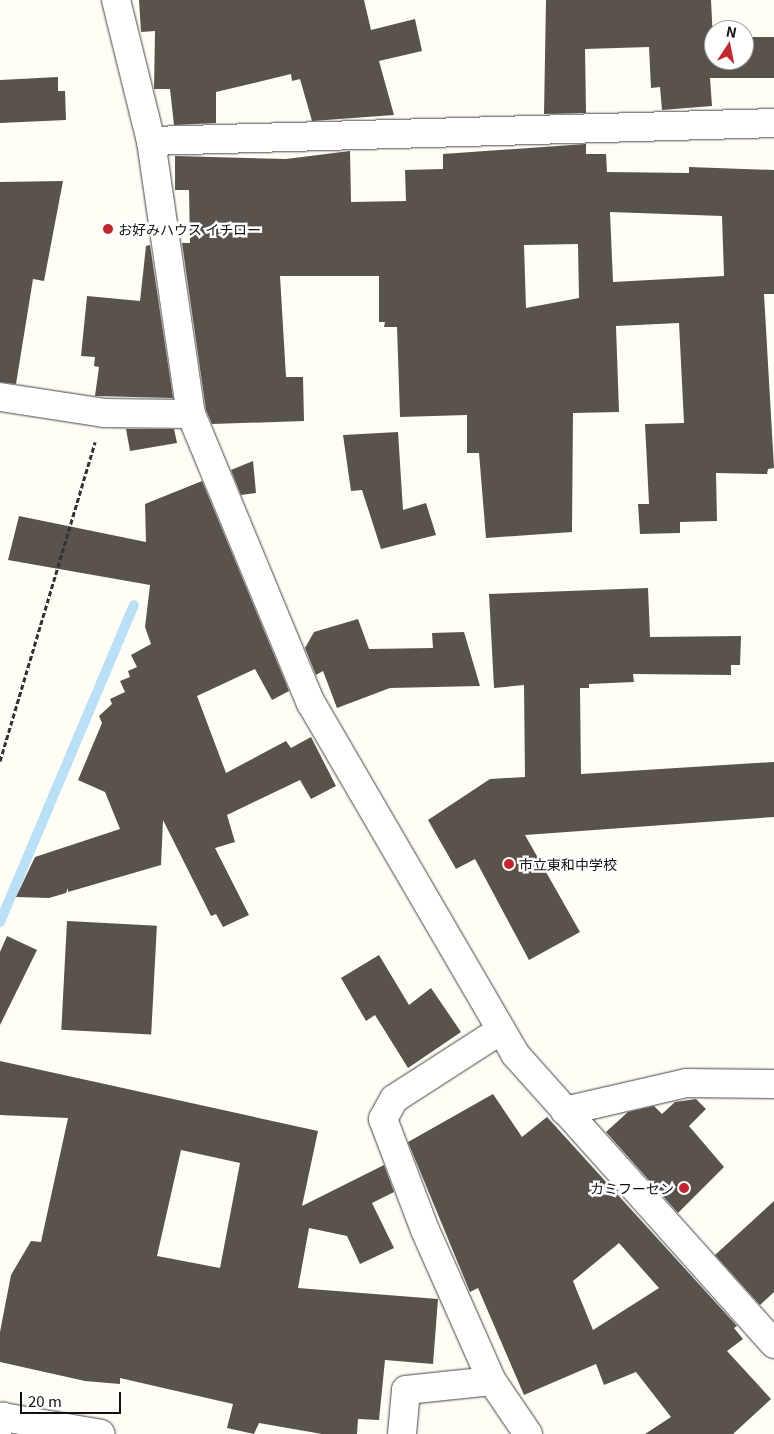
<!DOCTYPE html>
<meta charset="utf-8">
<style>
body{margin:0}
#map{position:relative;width:774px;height:1434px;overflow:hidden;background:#fffdf5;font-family:Georgia,"Noto Sans JP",serif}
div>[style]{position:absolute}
.stream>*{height:10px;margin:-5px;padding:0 5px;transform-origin:5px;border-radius:5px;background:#b9e0f7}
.building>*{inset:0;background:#5a524d;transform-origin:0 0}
.path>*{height:3px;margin-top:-1.5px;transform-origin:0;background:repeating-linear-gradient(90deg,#333 0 5px,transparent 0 7.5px)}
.roads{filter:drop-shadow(0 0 1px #444) drop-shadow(0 0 1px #444)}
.minor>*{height:28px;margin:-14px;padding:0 14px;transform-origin:14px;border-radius:14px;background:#fff}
.dots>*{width:14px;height:14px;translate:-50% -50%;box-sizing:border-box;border:2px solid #fff;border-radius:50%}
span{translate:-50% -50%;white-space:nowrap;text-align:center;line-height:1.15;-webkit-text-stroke:5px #fff;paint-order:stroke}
.poi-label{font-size:14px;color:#111}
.left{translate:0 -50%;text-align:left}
.right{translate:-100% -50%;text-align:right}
.north{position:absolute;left:704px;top:20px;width:50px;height:50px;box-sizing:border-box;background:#fff;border:1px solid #a0a0a0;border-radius:50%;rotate:11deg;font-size:14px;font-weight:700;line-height:20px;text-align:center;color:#111}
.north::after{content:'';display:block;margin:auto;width:18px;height:22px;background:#c4262e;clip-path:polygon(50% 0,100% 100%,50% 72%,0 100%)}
.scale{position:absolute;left:20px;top:1392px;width:101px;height:22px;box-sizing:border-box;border:2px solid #111;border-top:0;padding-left:6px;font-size:15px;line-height:18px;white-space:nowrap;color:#111;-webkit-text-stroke:4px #fff;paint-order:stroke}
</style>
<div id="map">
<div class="stream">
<div style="left:0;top:922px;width:344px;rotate:-67.1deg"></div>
</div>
<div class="building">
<div style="clip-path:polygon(139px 0,364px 0,371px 30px,415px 19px,422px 51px,379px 61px,394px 115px,312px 121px,300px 79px,292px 81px,291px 74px,216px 92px,216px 123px,174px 125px,170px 89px,154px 89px,155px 31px,141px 32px)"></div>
<div style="clip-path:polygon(546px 0,711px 0,714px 60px,744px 60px,744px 37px,774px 37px,774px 78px,710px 78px,712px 106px,662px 110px,660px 87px,651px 88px,649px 47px,585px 49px,586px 113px,544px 114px)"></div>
<div style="clip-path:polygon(58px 77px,58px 91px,65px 91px,66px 120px,0 123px,0 80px)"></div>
<div style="clip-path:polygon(evenodd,586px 144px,586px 154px,606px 154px,607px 172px,689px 173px,689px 167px,774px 170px,774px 294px,764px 294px,774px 468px,768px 469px,767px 474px,716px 473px,717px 521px,680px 522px,680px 533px,640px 534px,638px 504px,649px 504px,645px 424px,684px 423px,679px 323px,616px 326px,619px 412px,573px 413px,572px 532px,486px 538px,479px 453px,467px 453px,467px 415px,400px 417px,397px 327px,384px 327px,385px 322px,379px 322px,379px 276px,280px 276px,286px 377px,303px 377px,304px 421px,212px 424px,206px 410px,182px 243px,190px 243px,189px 190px,175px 190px,175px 156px,286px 159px,350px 151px,351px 202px,406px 201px,405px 170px,443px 169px,443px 154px,586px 144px,610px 212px,722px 216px,724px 276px,613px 282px,610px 212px,586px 144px,578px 244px,579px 298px,526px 308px,524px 245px,578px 244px)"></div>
<div style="clip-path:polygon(63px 181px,44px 281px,33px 279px,16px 384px,0 382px,0 182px)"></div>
<div style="clip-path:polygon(150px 245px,173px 398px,95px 396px,99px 367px,94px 366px,95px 357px,81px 356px,87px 296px,140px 301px,146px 246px)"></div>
<div style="clip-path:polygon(126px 429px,174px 429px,177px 443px,130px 451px)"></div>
<div style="clip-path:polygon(398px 432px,403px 510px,426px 503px,436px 535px,381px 549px,362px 490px,351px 491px,343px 435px)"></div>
<div style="clip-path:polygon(253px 461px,256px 493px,241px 495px,231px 470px)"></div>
<div style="clip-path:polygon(202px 481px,289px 691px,272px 700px,255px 669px,197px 696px,226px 773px,286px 741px,291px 748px,311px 737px,336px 786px,311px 799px,300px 780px,227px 815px,235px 842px,215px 848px,249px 915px,223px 927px,216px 914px,211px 916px,163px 820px,161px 865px,68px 892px,68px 888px,66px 893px,49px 898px,16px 897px,35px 857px,120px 829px,105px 792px,78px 780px,102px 723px,99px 716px,112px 704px,110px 699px,125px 692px,120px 681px,130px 677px,128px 671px,137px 667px,131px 655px,151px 644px,145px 627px,150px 585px,8px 560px,19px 516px,146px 542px,145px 504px)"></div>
<div style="clip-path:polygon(648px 588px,650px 637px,741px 636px,740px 665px,731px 665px,731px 675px,633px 674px,634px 682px,589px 684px,589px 688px,580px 688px,581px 774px,774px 762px,774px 817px,525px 835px,580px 932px,529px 960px,475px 859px,456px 869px,428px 820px,490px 779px,525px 777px,524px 685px,494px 688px,489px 594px)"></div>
<div style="clip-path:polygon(358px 619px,369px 649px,433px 648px,432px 633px,464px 632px,480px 686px,390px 688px,337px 708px,323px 671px,316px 675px,305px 648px,314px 632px)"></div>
<div style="left:67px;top:921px;width:90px;height:109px;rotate:3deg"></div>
<div style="clip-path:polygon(7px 936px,37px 950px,0 1025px,0 952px)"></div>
<div style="clip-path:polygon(379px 955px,409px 1005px,431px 988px,461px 1032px,408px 1068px,375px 1015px,366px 1021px,341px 978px)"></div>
<div style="clip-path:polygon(evenodd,0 1061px,318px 1131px,302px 1206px,384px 1165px,394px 1192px,372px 1203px,394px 1248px,360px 1264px,347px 1236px,309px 1228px,298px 1288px,438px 1299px,433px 1364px,385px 1360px,379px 1420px,358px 1419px,357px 1434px,322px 1434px,259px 1423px,254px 1434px,227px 1428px,233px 1404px,120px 1378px,120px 1384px,85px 1381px,0 1362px,0 1332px,11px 1275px,31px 1241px,41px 1242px,68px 1118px,0 1115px,0 1061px,181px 1150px,240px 1163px,220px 1268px,157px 1256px,181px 1150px)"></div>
<div style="clip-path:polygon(evenodd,493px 1094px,522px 1137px,547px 1117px,737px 1326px,734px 1328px,743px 1339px,727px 1351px,771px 1399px,733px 1434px,645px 1434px,671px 1417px,636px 1372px,604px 1385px,596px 1364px,524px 1395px,478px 1288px,470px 1292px,408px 1142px,493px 1094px,619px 1243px,659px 1288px,593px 1330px,573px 1281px,619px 1243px)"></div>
<div style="clip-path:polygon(696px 1099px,706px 1109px,689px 1126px,724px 1167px,678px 1213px,606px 1132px,628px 1112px,654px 1106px,662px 1114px,675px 1102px)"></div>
<div style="clip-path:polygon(774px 1201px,774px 1292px,760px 1305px,715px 1255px)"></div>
</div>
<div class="path">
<div style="left:0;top:761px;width:333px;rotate:-73.4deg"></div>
</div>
<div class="roads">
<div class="minor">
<div style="left:116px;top:0;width:145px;rotate:76.1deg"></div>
<div style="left:151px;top:141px;width:276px;rotate:81.7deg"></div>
<div style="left:191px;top:414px;width:313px;rotate:67.5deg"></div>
<div style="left:311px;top:703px;width:406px;rotate:59.8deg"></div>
<div style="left:515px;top:1054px;width:389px;rotate:48.2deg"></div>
<div style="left:151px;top:141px;width:623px;rotate:-1.65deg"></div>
<div style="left:0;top:397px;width:105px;rotate:8.7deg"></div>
<div style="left:104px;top:413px;width:87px;rotate:0.7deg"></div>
<div style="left:501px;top:1030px;width:127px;rotate:147.2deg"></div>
<div style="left:394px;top:1099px;width:23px;rotate:119deg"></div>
<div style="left:383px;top:1119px;width:119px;rotate:69.3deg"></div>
<div style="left:425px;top:1230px;width:165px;rotate:66.1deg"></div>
<div style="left:492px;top:1381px;width:64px;rotate:55.8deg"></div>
<div style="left:565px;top:1111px;width:124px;rotate:-13deg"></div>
<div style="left:686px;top:1083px;width:88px;rotate:0.7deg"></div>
<div style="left:0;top:1425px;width:9px;rotate:-69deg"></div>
<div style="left:3px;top:1417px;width:99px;rotate:9.8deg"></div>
<div style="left:402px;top:1434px;width:44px;rotate:-84.8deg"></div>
<div style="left:406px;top:1390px;width:86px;rotate:-6deg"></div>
</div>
</div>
<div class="dots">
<div style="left:108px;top:229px;background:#c4262e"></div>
<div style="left:509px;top:864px;background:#c4262e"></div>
<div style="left:684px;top:1188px;background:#c4262e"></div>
</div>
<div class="poi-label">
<span class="left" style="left:118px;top:229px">お好みハウス イチロー</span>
<span class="left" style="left:519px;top:864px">市立東和中学校</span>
<span class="right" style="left:674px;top:1188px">カミフーセン</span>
</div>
<div class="north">N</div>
<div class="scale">20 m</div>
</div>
